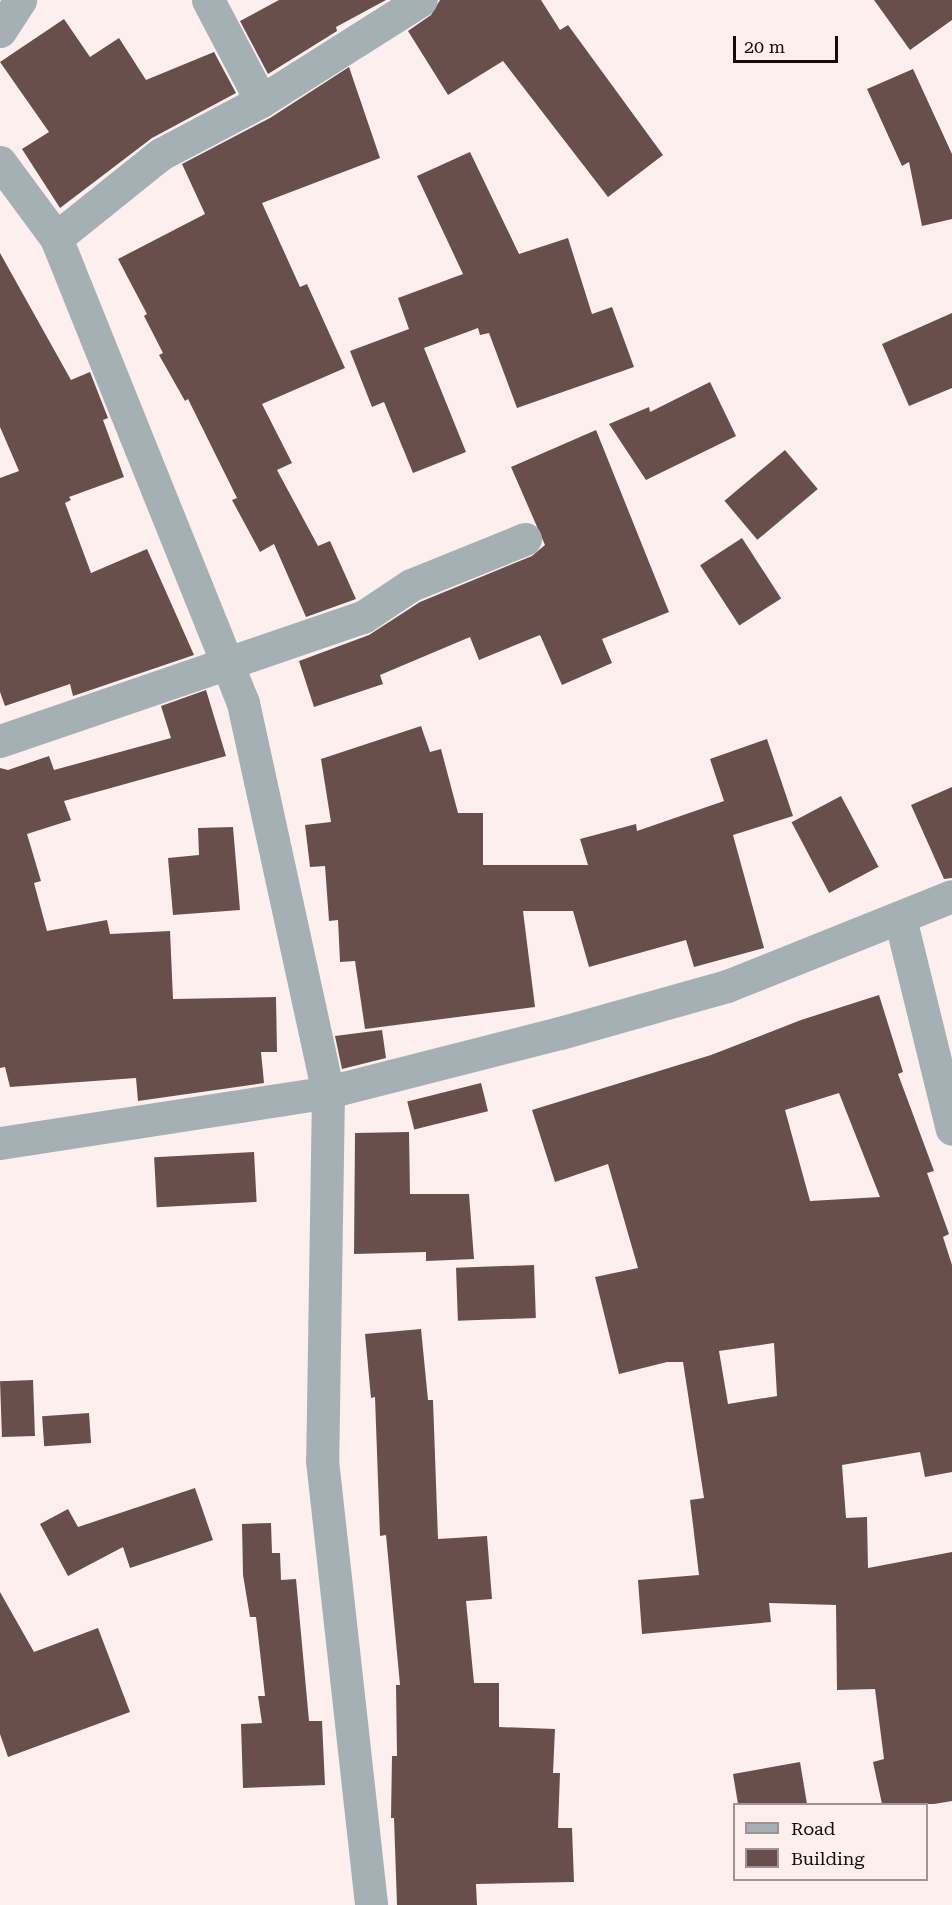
<!DOCTYPE html>
<style>
body{margin:0}
#map{position:relative;width:952px;height:1905px;overflow:hidden;background:#fcefee;font-family:"Roboto Serif",serif}
div>[style]{position:absolute}
.building>*{inset:0;background:#684f4c;transform-origin:0 0}
.street>*{height:33px;margin:-16.5px;padding:0 16.5px;transform-origin:16.5px;border-radius:16.5px;background:#a4b0b4}
span{translate:-50% -50%;white-space:nowrap;text-align:center;line-height:1.15;-webkit-text-stroke:6px #fcefee;paint-order:stroke}
.legend{position:absolute;left:733px;top:1803px;width:195px;height:78px;box-sizing:border-box;background:#fcefee;border:2px solid #9f9493;margin:0;padding:8px 10px;list-style:none;font-size:18px;color:#140b0a}
.legend li{display:flex;align-items:center;gap:12px;height:30px}
.legend b{width:30px;border:2px solid #9f9493}
.scale{position:absolute;left:733px;top:36px;width:105px;height:27px;box-sizing:border-box;border:3px solid #140b0a;border-top:0;padding-left:8px;font-size:18px;line-height:21px;white-space:nowrap;color:#140b0a;-webkit-text-stroke:4px #fcefee;paint-order:stroke}
</style>
<div id="map">
<div class="building">
<div style="clip-path:polygon(279px 0,386px 0,336px 27px,337px 31px,268px 74px,240px 21px)"></div>
<div style="clip-path:polygon(440px 0,541px 0,560px 30px,568px 25px,663px 155px,608px 197px,503px 61px,448px 95px,408px 31px,431px 15px)"></div>
<div style="clip-path:polygon(874px 0,952px 0,952px 20px,910px 50px)"></div>
<div style="clip-path:polygon(64px 19px,90px 57px,119px 38px,146px 80px,214px 52px,236px 93px,152px 138px,60px 208px,22px 149px,49px 132px,0 62px)"></div>
<div style="clip-path:polygon(349px 67px,380px 158px,262px 203px,300px 287px,307px 284px,345px 368px,262px 404px,292px 463px,277px 470px,318px 546px,330px 541px,356px 599px,306px 617px,274px 544px,260px 552px,232px 500px,237px 498px,188px 399px,185px 401px,159px 355px,163px 353px,144px 316px,147px 314px,118px 259px,205px 214px,182px 164px,270px 118px)"></div>
<div style="clip-path:polygon(913px 69px,952px 154px,952px 219px,922px 226px,909px 162px,902px 166px,867px 89px)"></div>
<div style="clip-path:polygon(470px 152px,519px 254px,568px 238px,592px 314px,612px 307px,634px 367px,517px 408px,489px 333px,480px 335px,478px 328px,424px 348px,466px 452px,413px 473px,384px 402px,372px 407px,350px 351px,409px 329px,398px 298px,463px 274px,417px 176px)"></div>
<div style="clip-path:polygon(0 253px,71px 380px,90px 372px,108px 418px,103px 420px,124px 477px,69px 497px,71px 500px,65px 503px,91px 573px,147px 549px,194px 655px,73px 696px,70px 684px,5px 706px,0 692px,0 478px,19px 471px,0 427px)"></div>
<div style="clip-path:polygon(952px 313px,952px 388px,909px 406px,882px 344px)"></div>
<div style="clip-path:polygon(710px 382px,736px 436px,646px 480px,609px 424px,649px 407px,650px 412px)"></div>
<div style="clip-path:polygon(596px 430px,669px 612px,602px 639px,612px 663px,562px 685px,540px 635px,479px 660px,470px 637px,380px 675px,383px 684px,314px 707px,299px 661px,369px 635px,420px 602px,532px 556px,545px 545px,511px 467px)"></div>
<div style="left:785px;top:450px;width:51px;height:79px;rotate:50deg"></div>
<div style="left:742px;top:538px;width:72px;height:50px;rotate:57deg"></div>
<div style="clip-path:polygon(206px 690px,226px 756px,64px 801px,71px 820px,27px 834px,41px 881px,34px 883px,47px 931px,107px 920px,110px 934px,170px 931px,173px 999px,276px 997px,277px 1052px,261px 1052px,264px 1083px,138px 1101px,136px 1078px,10px 1087px,5px 1067px,0 1068px,0 768px,8px 770px,49px 756px,54px 770px,171px 738px,161px 706px)"></div>
<div style="clip-path:polygon(421px 726px,430px 752px,441px 749px,458px 813px,483px 813px,483px 865px,588px 865px,580px 839px,636px 824px,637px 831px,724px 801px,710px 759px,767px 739px,793px 816px,733px 835px,764px 948px,694px 967px,686px 940px,589px 967px,573px 911px,523px 911px,535px 1007px,365px 1029px,355px 961px,340px 962px,338px 920px,329px 921px,325px 866px,310px 867px,305px 825px,331px 822px,321px 759px)"></div>
<div style="clip-path:polygon(952px 787px,952px 878px,944px 879px,911px 805px)"></div>
<div style="left:841px;top:796px;width:80px;height:56px;rotate:62deg"></div>
<div style="clip-path:polygon(233px 827px,240px 910px,173px 915px,168px 858px,199px 855px,198px 828px)"></div>
<div style="clip-path:polygon(evenodd,879px 995px,903px 1072px,898px 1074px,934px 1171px,927px 1173px,949px 1234px,943px 1237px,952px 1265px,952px 1472px,925px 1477px,920px 1452px,842px 1465px,846px 1518px,867px 1517px,868px 1568px,952px 1552px,952px 1801px,934px 1804px,882px 1804px,873px 1762px,884px 1759px,875px 1689px,837px 1690px,836px 1605px,769px 1603px,771px 1622px,642px 1634px,638px 1580px,699px 1575px,690px 1500px,704px 1498px,683px 1362px,667px 1362px,619px 1374px,595px 1277px,638px 1268px,608px 1164px,555px 1182px,532px 1110px,711px 1055px,801px 1020px,879px 995px,839px 1093px,880px 1197px,810px 1201px,785px 1110px,839px 1093px,879px 995px,774px 1343px,777px 1396px,728px 1404px,719px 1351px,774px 1343px)"></div>
<div style="clip-path:polygon(382px 1030px,386px 1058px,342px 1069px,335px 1036px)"></div>
<div style="left:481px;top:1083px;width:29px;height:76px;rotate:76deg"></div>
<div style="clip-path:polygon(409px 1132px,410px 1194px,469px 1194px,474px 1259px,426px 1261px,426px 1252px,354px 1254px,355px 1133px)"></div>
<div style="left:254px;top:1152px;width:50px;height:100px;rotate:87deg"></div>
<div style="left:534px;top:1265px;width:53px;height:78px;rotate:88deg"></div>
<div style="clip-path:polygon(421px 1329px,428px 1400px,433px 1400px,438px 1539px,487px 1536px,492px 1599px,466px 1601px,474px 1683px,499px 1683px,499px 1727px,555px 1729px,553px 1773px,560px 1773px,558px 1828px,572px 1828px,574px 1882px,476px 1884px,477px 1905px,397px 1905px,394px 1818px,391px 1818px,392px 1756px,397px 1756px,396px 1685px,400px 1685px,386px 1535px,380px 1536px,375px 1397px,371px 1398px,365px 1334px)"></div>
<div style="left:33px;top:1380px;width:56px;height:33px;rotate:88deg"></div>
<div style="left:89px;top:1413px;width:30px;height:47px;rotate:86deg"></div>
<div style="clip-path:polygon(195px 1488px,213px 1540px,130px 1568px,123px 1547px,68px 1576px,40px 1524px,68px 1509px,78px 1527px)"></div>
<div style="clip-path:polygon(271px 1523px,272px 1553px,280px 1553px,281px 1580px,296px 1579px,309px 1721px,322px 1721px,325px 1785px,243px 1788px,241px 1724px,262px 1723px,258px 1696px,265px 1696px,256px 1617px,250px 1617px,243px 1575px,242px 1524px)"></div>
<div style="clip-path:polygon(0 1592px,34px 1652px,98px 1628px,130px 1712px,8px 1757px,0 1734px)"></div>
<div style="clip-path:polygon(800px 1762px,807px 1804px,738px 1804px,733px 1774px)"></div>
</div>
<div class="street">
<div style="left:208px;top:0;width:114px;rotate:62.3deg"></div>
<div style="left:0;top:31px;width:37px;rotate:-57deg"></div>
<div style="left:0;top:162px;width:94px;rotate:53.6deg"></div>
<div style="left:56px;top:238px;width:501px;rotate:68.09deg"></div>
<div style="left:243px;top:703px;width:398px;rotate:77.7deg"></div>
<div style="left:328px;top:1092px;width:368px;rotate:90.9deg"></div>
<div style="left:322px;top:1460px;width:448px;rotate:83.7deg"></div>
<div style="left:56px;top:238px;width:134px;rotate:-38.7deg"></div>
<div style="left:161px;top:154px;width:113px;rotate:-27.9deg"></div>
<div style="left:261px;top:101px;width:189px;rotate:-32.3deg"></div>
<div style="left:0;top:741px;width:384px;rotate:-18.9deg"></div>
<div style="left:363px;top:617px;width:58px;rotate:-33.7deg"></div>
<div style="left:411px;top:585px;width:123px;rotate:-22deg"></div>
<div style="left:900px;top:918px;width:217px;rotate:76.2deg"></div>
<div style="left:0;top:1143px;width:332px;rotate:-8.8deg"></div>
<div style="left:328px;top:1092px;width:239px;rotate:-14.3deg"></div>
<div style="left:560px;top:1033px;width:173px;rotate:-15.7deg"></div>
<div style="left:727px;top:986px;width:242px;rotate:-21.8deg"></div>
</div>
<ul class="legend">
<li><b style="height:8px;background:#a4b0b4"></b>Road</li>
<li><b style="height:16px;background:#684f4c"></b>Building</li>
</ul>
<div class="scale">20 m</div>
</div>
